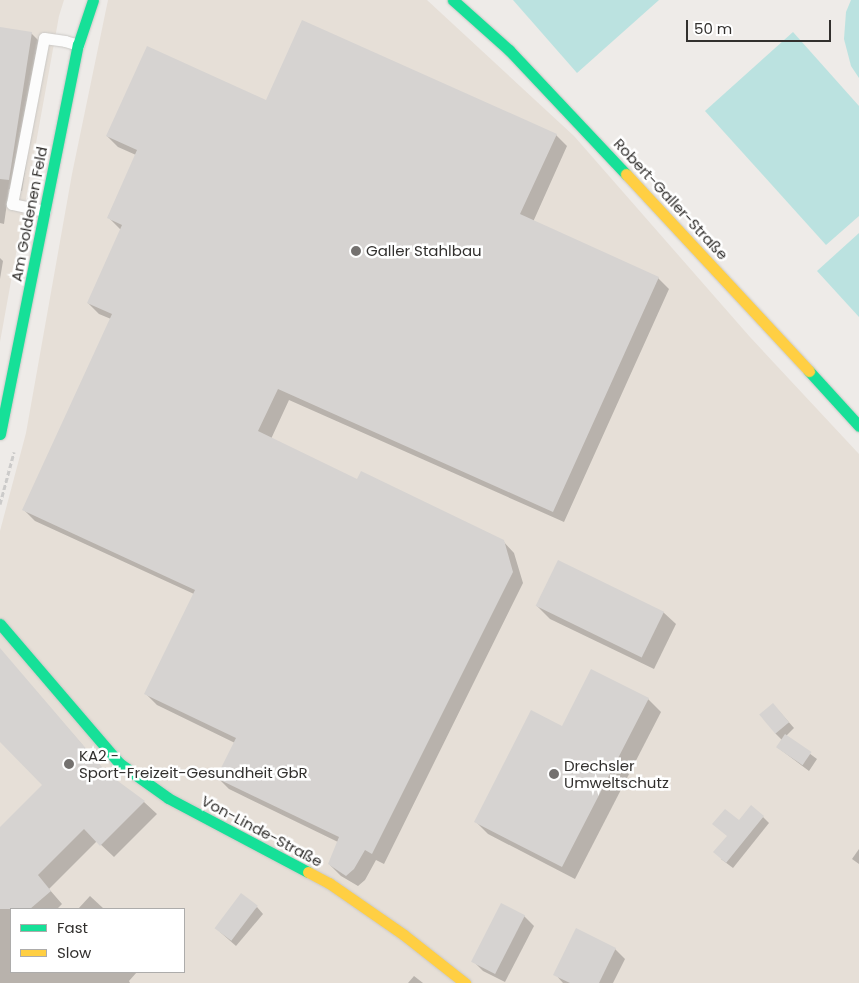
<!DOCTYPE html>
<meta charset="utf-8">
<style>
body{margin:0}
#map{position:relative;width:859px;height:983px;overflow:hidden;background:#eeebe8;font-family:Poppins,sans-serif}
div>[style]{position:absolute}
.built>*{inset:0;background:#e6dfd7}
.water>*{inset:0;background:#bbe2e0}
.shadow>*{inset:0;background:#0003}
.building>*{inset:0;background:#d6d3d1;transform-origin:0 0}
.path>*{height:3px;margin-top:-1.5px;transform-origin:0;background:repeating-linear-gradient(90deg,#cccbca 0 5px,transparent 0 7.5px)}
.roads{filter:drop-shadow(0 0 1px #cac8c5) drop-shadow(0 0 1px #cac8c5)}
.lane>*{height:11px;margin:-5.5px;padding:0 5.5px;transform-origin:5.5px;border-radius:5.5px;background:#fcfcfc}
.fast>*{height:11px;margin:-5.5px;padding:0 5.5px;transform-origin:5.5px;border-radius:5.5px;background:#16e098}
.slow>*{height:11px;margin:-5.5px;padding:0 5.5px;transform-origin:5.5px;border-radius:5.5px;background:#ffcf43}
.dots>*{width:14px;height:14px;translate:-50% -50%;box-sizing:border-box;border:2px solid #fff;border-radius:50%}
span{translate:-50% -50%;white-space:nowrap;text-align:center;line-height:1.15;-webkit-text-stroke:5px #fff;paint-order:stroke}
.street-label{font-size:15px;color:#32302e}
.poi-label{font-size:15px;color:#32302e}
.left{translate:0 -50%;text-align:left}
.legend{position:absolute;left:10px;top:908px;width:175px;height:65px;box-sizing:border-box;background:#fff;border:1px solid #adacab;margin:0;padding:6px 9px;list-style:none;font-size:15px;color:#32302e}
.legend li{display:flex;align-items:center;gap:10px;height:25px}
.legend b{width:25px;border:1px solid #adacab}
.scale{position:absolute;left:686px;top:20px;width:145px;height:22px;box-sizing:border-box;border:2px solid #32302e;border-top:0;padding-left:6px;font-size:15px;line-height:18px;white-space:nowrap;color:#32302e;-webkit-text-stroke:4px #fff;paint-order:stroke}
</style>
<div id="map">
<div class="built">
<div style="clip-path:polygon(0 0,64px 0,59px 16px,0 342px)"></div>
<div style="clip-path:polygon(evenodd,108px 0,427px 0,574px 136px,750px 337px,859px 454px,859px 983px,0 983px,0 531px,26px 433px,72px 174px,108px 0,11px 909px,184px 909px,184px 972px,11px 972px,11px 909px)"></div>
</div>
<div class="water">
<div style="clip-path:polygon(513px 0,659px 0,577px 73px)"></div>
<div style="clip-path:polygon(851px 0,859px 0,859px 78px,851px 66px,844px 39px,846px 12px)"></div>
<div style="clip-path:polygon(793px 32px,859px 106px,859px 216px,826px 245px,705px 111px)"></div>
<div style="clip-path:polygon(859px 233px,859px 317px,817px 271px)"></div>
</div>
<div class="shadow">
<div style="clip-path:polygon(0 28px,31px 33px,44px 46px,22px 191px,9px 189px,4px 224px,0 223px)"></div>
<div style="clip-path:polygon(266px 101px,556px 135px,567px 146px,533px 222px,658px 278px,669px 289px,564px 522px,289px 400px,271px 439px,358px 481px,503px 541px,514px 553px,523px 583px,384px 864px,376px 860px,365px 880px,358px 886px,341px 876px,330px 865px,338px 842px,229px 789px,218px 778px,235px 743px,157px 705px,146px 694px,194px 594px,35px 521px,24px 510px,111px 319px,99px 314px,88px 303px,121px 230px,108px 217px,136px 155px,118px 147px,107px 136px)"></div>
<div style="clip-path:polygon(0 258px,3px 261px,0 279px)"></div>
<div style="clip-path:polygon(537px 606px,663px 612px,676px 624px,654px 669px,550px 619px)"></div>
<div style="clip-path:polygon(0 650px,111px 778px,144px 802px,157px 814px,114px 857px,97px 841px,49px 889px,62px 904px,57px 909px,11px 909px,11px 972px,137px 972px,129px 981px,130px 983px,0 983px,0 829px,44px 785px,0 740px)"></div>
<div style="clip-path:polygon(648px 699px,661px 712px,575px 879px,488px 834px,475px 821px,563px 728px)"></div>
<div style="clip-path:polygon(779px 711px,794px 728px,786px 736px,817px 759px,809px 771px,777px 747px,782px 740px,775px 733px)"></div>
<div style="clip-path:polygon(763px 817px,769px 823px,733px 868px,721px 859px,728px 836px,739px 821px)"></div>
<div style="clip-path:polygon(859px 849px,859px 864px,852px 859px)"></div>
<div style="clip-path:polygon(90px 896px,104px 909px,78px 909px)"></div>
<div style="clip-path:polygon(257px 907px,263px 914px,236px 946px,220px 932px)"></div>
<div style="clip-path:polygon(524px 916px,534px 926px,505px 982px,483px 971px,474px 962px)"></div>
<div style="clip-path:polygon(615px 949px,625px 959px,613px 983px,563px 983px,555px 974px)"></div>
<div style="clip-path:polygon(414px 976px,423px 983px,408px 983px)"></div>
</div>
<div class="building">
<div style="clip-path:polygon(302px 20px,557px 134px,520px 214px,659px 277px,553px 512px,278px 389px,258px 431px,357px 479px,361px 471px,504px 540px,513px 572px,372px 854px,365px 850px,354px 869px,346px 876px,328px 864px,339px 837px,216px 778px,236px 738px,144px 694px,195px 590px,22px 510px,112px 314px,87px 303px,122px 225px,107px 218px,137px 150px,106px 136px,147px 46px,266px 100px)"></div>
<div style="clip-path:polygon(0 27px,32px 32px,9px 180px,0 179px)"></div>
<div style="left:558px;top:560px;width:118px;height:51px;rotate:26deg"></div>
<div style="clip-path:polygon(0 648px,107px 773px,145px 801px,100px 846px,84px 829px,38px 875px,51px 891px,30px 909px,0 909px,0 827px,42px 785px,0 742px)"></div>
<div style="clip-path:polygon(591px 669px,649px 698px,562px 867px,474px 822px,531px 710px,562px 726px)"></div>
<div style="left:773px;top:703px;width:25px;height:18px;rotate:50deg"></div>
<div style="left:785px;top:734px;width:32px;height:16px;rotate:34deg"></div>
<div style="clip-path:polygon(751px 805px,764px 816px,726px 863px,713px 852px,727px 836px,712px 824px,725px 809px,739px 820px)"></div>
<div style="left:241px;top:893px;width:21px;height:44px;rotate:37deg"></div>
<div style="left:501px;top:903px;width:27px;height:66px;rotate:27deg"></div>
<div style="clip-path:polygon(576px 928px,616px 948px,599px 983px,570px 983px,553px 975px)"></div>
</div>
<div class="path">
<div style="left:0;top:504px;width:54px;rotate:-74.9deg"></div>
</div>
<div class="roads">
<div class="lane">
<div style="left:45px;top:211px;width:34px;rotate:-168deg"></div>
<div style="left:12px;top:204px;width:169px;rotate:-79.1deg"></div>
<div style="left:44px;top:38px;width:21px;rotate:8deg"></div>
<div style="left:65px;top:41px;width:14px;rotate:17deg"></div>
</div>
<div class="fast">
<div style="left:453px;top:0;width:75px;rotate:41.8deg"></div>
<div style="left:509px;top:50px;width:170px;rotate:46.7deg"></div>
<div style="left:809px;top:371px;width:74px;rotate:47.7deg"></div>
<div style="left:0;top:434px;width:397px;rotate:-78.7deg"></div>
<div style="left:78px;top:45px;width:47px;rotate:-71.6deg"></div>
<div style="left:0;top:624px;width:183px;rotate:49.4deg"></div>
<div style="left:119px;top:763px;width:60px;rotate:35.5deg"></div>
<div style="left:168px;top:798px;width:158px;rotate:27.9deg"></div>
</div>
<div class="slow">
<div style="left:626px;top:174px;width:269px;rotate:47.1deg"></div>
<div style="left:308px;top:872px;width:24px;rotate:28deg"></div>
<div style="left:329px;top:883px;width:91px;rotate:34.7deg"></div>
<div style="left:404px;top:935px;width:78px;rotate:38.2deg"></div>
</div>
</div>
<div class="dots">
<div style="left:356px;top:251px;background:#74716f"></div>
<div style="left:69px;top:764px;background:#74716f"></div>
<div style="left:554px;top:774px;background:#74716f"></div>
</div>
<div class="street-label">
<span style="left:671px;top:199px;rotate:47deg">Robert-Galler-Straße</span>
<span style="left:29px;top:214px;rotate:-79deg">Am Goldenen Feld</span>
<span style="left:262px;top:831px;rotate:28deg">Von-Linde-Straße</span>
</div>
<div class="poi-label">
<span class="left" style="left:366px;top:251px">Galler Stahlbau</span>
<span class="left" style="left:79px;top:764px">KA2 -<br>Sport-Freizeit-Gesundheit GbR</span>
<span class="left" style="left:564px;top:774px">Drechsler<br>Umweltschutz</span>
</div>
<ul class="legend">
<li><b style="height:6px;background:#16e098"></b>Fast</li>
<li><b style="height:6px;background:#ffcf43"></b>Slow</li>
</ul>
<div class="scale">50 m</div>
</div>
